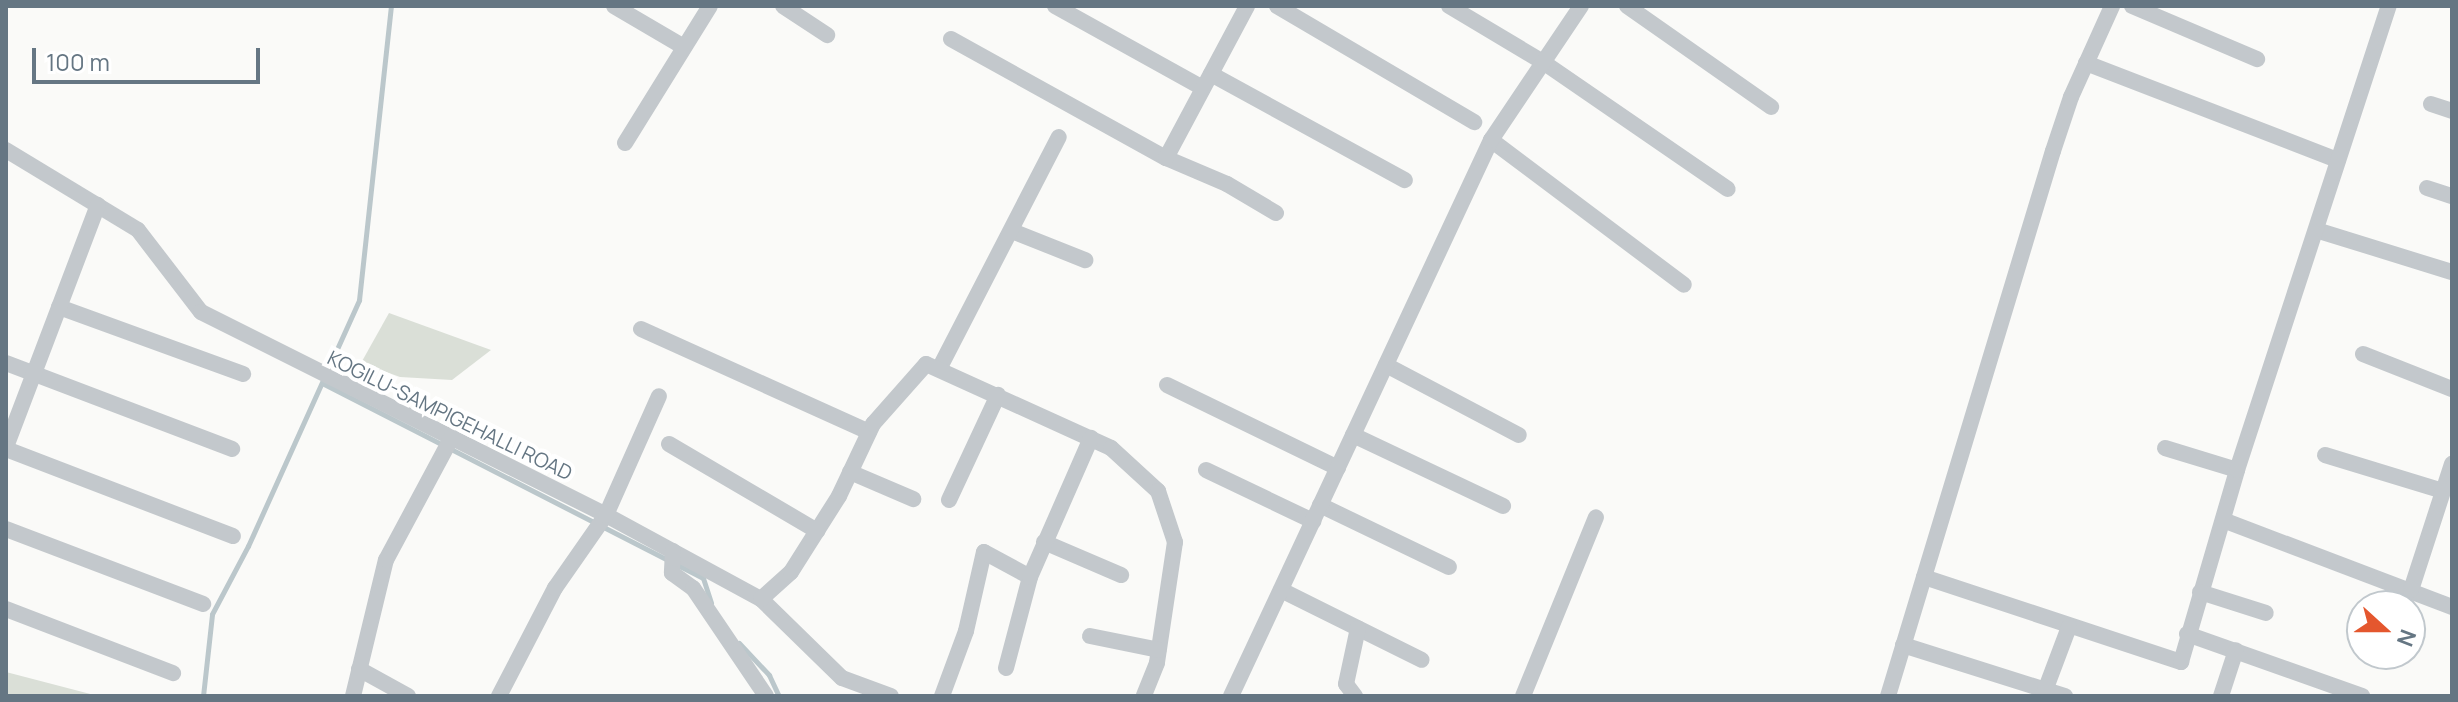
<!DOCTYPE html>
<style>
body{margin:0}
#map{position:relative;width:2458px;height:702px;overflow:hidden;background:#fafaf8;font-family:Manrope,sans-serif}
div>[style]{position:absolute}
.green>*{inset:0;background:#dadfd7}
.stream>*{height:5px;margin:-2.5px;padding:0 2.5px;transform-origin:2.5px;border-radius:2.5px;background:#bbc7cb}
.minor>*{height:16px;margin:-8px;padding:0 8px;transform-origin:8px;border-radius:8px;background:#c3c8cc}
span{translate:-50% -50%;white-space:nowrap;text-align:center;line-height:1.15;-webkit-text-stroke:8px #fff;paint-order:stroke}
.street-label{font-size:20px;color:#657683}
.frame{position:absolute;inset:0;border:8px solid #657683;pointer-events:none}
.north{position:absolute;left:2346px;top:590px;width:80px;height:80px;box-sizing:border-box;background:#fff;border:2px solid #c1c8cd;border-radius:50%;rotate:111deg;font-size:22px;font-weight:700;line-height:32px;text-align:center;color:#657683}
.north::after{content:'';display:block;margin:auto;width:28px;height:36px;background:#e4572e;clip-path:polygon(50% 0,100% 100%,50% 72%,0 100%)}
.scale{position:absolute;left:32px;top:48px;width:228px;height:36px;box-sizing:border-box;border:4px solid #657683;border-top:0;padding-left:10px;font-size:24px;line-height:28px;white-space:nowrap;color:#657683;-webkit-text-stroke:6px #fff;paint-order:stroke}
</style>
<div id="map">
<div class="green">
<div style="clip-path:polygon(389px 313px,491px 350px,452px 380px,400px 377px,361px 363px)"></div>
<div style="clip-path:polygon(6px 672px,98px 696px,6px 696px)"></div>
</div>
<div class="stream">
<div style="left:322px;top:383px;width:428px;rotate:27.1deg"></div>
<div style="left:703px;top:578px;width:26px;rotate:72deg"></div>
<div style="left:739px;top:643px;width:44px;rotate:46.8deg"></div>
<div style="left:769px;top:675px;width:23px;rotate:65deg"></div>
<div style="left:203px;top:696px;width:82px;rotate:-83.7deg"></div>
<div style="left:212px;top:614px;width:77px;rotate:-62.1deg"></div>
<div style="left:248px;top:546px;width:270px;rotate:-65.7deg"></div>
<div style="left:359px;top:300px;width:296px;rotate:-83.8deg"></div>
</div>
<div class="minor">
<div style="left:614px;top:6px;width:81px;rotate:30.4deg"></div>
<div style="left:783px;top:6px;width:53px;rotate:33.4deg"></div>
<div style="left:1055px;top:6px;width:169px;rotate:29deg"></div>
<div style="left:1277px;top:6px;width:229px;rotate:30.5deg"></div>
<div style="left:1449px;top:6px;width:109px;rotate:30.8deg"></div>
<div style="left:1543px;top:62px;width:224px;rotate:34.5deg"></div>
<div style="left:1627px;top:6px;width:176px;rotate:35deg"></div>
<div style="left:2132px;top:6px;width:136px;rotate:23deg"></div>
<div style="left:951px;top:39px;width:246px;rotate:29deg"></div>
<div style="left:1166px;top:158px;width:66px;rotate:23.1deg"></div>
<div style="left:1227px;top:184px;width:57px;rotate:30.6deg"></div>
<div style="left:2086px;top:63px;width:270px;rotate:21.1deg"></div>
<div style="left:1211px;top:74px;width:221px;rotate:28.7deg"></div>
<div style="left:2431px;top:104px;width:22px;rotate:18deg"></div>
<div style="left:1491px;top:140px;width:241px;rotate:36.9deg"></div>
<div style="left:625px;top:143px;width:161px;rotate:-58.2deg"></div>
<div style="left:6px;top:150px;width:154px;rotate:31.2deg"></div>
<div style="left:138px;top:230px;width:103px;rotate:52.5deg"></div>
<div style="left:201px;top:312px;width:453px;rotate:26.6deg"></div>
<div style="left:606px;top:515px;width:176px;rotate:28.5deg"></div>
<div style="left:761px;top:599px;width:113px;rotate:44.3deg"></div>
<div style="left:842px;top:678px;width:52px;rotate:20.2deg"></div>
<div style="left:1166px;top:158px;width:172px;rotate:-61.9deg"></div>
<div style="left:2427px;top:188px;width:26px;rotate:18deg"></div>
<div style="left:2316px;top:230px;width:142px;rotate:17.2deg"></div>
<div style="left:1012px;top:231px;width:79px;rotate:21.7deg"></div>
<div style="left:59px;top:307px;width:196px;rotate:20deg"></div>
<div style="left:641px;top:329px;width:250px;rotate:24.3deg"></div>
<div style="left:2363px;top:354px;width:96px;rotate:21.5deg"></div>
<div style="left:6px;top:363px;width:242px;rotate:20.8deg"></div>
<div style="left:1386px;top:365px;width:150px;rotate:27.8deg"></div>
<div style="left:939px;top:369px;width:261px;rotate:-62.7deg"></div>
<div style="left:1167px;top:385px;width:190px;rotate:25.9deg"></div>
<div style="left:1353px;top:435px;width:166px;rotate:25.3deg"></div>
<div style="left:669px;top:444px;width:172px;rotate:30.4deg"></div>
<div style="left:6px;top:447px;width:259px;rotate:-69.2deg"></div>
<div style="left:2165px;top:448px;width:75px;rotate:17deg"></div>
<div style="left:6px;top:449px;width:243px;rotate:21deg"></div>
<div style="left:2325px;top:455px;width:123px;rotate:17deg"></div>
<div style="left:1206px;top:470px;width:119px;rotate:25.5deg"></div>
<div style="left:850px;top:472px;width:69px;rotate:23.2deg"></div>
<div style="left:949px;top:500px;width:116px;rotate:-65deg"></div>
<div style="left:1320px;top:505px;width:143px;rotate:25.7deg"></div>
<div style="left:2223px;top:520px;width:245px;rotate:20.8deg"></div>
<div style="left:6px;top:529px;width:211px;rotate:20.8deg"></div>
<div style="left:1044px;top:542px;width:84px;rotate:23.2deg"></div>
<div style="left:673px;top:551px;width:22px;rotate:93deg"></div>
<div style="left:672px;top:573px;width:26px;rotate:36deg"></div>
<div style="left:693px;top:588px;width:130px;rotate:55.9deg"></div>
<div style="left:1924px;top:577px;width:271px;rotate:18.3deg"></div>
<div style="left:2181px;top:662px;width:200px;rotate:-73.7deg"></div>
<div style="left:2237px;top:470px;width:488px;rotate:-71.9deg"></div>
<div style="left:1281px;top:590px;width:157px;rotate:26.4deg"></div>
<div style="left:2411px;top:590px;width:133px;rotate:-72deg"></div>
<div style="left:2200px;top:592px;width:69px;rotate:17.7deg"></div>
<div style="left:761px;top:599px;width:40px;rotate:-42deg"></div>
<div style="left:791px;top:572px;width:90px;rotate:-57.7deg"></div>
<div style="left:839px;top:496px;width:80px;rotate:-64.7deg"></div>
<div style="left:873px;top:424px;width:80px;rotate:-48.5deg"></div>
<div style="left:926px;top:364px;width:203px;rotate:24.4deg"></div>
<div style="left:1111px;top:448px;width:64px;rotate:42.5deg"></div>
<div style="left:1158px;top:491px;width:54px;rotate:71.6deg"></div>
<div style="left:1175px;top:542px;width:122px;rotate:98.5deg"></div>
<div style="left:1157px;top:663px;width:35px;rotate:112deg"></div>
<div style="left:6px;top:609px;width:179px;rotate:21deg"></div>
<div style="left:2187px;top:634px;width:186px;rotate:19.5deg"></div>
<div style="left:1090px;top:636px;width:70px;rotate:11.5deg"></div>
<div style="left:1903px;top:645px;width:170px;rotate:17.5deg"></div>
<div style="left:1006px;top:668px;width:94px;rotate:-75.2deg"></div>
<div style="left:359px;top:669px;width:56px;rotate:28.9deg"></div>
<div style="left:353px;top:696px;width:140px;rotate:-76.4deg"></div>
<div style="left:386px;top:560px;width:140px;rotate:-61.8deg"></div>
<div style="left:499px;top:696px;width:122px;rotate:-62.6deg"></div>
<div style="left:555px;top:588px;width:89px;rotate:-55.1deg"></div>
<div style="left:606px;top:515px;width:130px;rotate:-66deg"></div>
<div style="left:942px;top:696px;width:69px;rotate:-69.7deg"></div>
<div style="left:966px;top:631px;width:81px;rotate:-77.2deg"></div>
<div style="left:984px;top:552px;width:52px;rotate:28.5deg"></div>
<div style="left:1030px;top:577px;width:152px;rotate:-66.3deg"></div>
<div style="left:1231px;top:696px;width:614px;rotate:-64.94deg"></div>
<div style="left:1491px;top:140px;width:161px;rotate:-56.1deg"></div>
<div style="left:1355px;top:696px;width:15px;rotate:-127deg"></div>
<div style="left:1346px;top:684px;width:57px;rotate:-77.9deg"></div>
<div style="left:1523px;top:696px;width:193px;rotate:-67.8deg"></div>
<div style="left:1888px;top:696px;width:569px;rotate:-73.16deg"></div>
<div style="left:2053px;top:151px;width:57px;rotate:-71.6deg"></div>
<div style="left:2071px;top:97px;width:100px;rotate:-65.7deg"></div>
<div style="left:2043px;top:696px;width:74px;rotate:-69.4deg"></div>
<div style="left:2221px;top:696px;width:48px;rotate:-71.9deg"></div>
</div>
<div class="street-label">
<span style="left:450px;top:415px;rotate:26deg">KOGILU-SAMPIGEHALLI ROAD</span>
</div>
<div class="frame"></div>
<div class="north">N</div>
<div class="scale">100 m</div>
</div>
